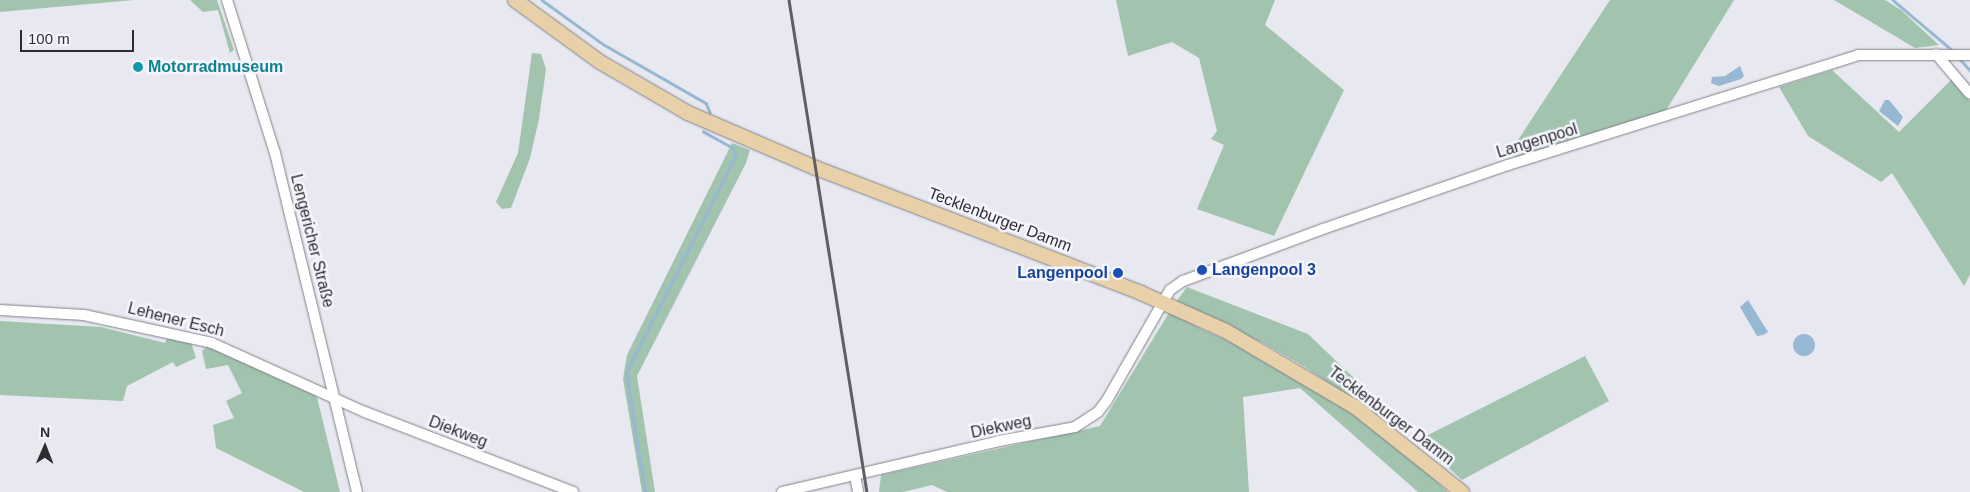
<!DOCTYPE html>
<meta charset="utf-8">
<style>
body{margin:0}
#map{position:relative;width:1970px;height:492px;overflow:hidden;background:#e8e8f0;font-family:Arial,sans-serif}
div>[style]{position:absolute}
.green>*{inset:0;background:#a2c4ae}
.water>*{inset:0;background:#96b8d2}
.round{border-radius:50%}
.stream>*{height:2.5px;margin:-1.25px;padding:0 1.25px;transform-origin:1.25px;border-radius:1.25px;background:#96b8d2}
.roads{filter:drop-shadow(0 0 1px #818188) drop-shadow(0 0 1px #818188)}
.minor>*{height:10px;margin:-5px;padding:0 5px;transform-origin:5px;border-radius:5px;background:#fff}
.major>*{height:14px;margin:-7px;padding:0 7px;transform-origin:7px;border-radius:7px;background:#e8d0a9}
.rail>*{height:2.5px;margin:-1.25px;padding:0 1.25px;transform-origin:1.25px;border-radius:1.25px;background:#5e5e63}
.dots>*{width:14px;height:14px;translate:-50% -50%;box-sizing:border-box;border:2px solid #f5f5fe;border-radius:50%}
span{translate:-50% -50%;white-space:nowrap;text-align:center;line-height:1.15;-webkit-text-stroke:5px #f5f5fe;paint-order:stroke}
.culture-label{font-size:16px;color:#0d838f;font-weight:700}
.left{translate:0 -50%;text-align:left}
.street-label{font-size:16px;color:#2d2d31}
.transit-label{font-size:16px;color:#164399;font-weight:700}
.right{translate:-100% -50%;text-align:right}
.north{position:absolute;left:20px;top:422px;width:50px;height:50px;-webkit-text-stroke:4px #f5f5fe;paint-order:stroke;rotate:1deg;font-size:14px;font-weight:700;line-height:20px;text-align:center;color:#2d2d31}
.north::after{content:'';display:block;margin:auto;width:18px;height:22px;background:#2d2d31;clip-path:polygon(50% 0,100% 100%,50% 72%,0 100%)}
.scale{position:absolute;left:20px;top:30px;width:114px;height:22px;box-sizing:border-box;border:2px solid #2d2d31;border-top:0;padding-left:6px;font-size:15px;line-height:18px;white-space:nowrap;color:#2d2d31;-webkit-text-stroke:4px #f5f5fe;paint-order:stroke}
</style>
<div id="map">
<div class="green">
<div style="clip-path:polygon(0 0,134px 0,0 12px)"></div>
<div style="clip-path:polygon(190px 0,217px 0,234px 50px,230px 53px,218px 10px,203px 12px)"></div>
<div style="clip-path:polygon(1116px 0,1275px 0,1265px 25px,1344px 90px,1274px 236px,1197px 209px,1224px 145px,1211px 139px,1217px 131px,1199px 58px,1172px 42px,1128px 56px)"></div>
<div style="clip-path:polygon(1610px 0,1734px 0,1665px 112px,1517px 158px,1510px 152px)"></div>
<div style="clip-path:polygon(1834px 0,1885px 0,1901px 10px,1939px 45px,1915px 48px)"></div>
<div style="clip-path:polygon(532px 53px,541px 54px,546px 69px,539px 119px,530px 158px,511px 208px,502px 209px,496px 202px,518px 153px)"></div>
<div style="clip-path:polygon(1832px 70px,1899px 132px,1952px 79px,1970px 101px,1970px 274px,1964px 286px,1892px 173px,1881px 182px,1808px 136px,1779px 87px)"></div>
<div style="clip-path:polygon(732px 143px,750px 150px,746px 163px,637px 376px,655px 492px,642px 492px,623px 379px,627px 355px)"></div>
<div style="clip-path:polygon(1187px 287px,1308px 334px,1402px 424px,1400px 431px,1305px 367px,1263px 343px,1176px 302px)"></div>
<div style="clip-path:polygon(1170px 311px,1203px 330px,1236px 344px,1337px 401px,1397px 445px,1448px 492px,1418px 492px,1300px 388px,1243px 397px,1249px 492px,947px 492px,932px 485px,903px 492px,879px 492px,881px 475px,1100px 426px)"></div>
<div style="clip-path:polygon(0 321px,101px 327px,165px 343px,168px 336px,191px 342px,196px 358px,176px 367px,173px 362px,127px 386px,123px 401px,0 395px)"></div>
<div style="clip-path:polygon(208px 345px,310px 391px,317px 397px,340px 492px,304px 492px,216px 448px,213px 425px,234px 418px,226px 401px,242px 393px,228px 365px,206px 369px,202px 351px)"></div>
<div style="clip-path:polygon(1585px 356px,1609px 401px,1462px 480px,1418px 440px)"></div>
</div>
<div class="water">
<div style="clip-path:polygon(1740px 66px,1744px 76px,1741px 79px,1719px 86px,1711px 83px,1712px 77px,1725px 76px)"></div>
<div style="clip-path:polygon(1885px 100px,1889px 100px,1903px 117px,1898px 126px,1879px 111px)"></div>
<div style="clip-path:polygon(1748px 300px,1768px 332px,1763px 335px,1757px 336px,1740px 307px)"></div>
<div class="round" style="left:1793px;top:334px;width:22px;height:22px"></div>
</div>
<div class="stream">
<div style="left:542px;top:0;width:75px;rotate:35.8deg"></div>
<div style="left:603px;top:44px;width:119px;rotate:29.8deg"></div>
<div style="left:706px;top:103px;width:10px;rotate:66deg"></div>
<div style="left:1893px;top:0;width:76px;rotate:40.2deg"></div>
<div style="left:1960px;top:59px;width:15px;rotate:48deg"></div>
<div style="left:645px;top:492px;width:121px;rotate:-99.1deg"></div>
<div style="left:626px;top:373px;width:243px;rotate:-63.3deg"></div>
<div style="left:735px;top:156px;width:7px;rotate:-98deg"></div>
<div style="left:734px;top:149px;width:35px;rotate:-151deg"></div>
</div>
<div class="roads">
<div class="minor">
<div style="left:227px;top:0;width:160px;rotate:72.6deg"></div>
<div style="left:275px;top:153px;width:349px;rotate:76.4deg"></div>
<div style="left:1936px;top:54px;width:52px;rotate:49.6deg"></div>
<div style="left:0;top:310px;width:84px;rotate:3.4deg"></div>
<div style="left:84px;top:315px;width:131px;rotate:12.3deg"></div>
<div style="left:212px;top:343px;width:168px;rotate:24.3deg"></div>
<div style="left:365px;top:412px;width:223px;rotate:21deg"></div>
<div style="left:855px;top:476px;width:16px;rotate:79deg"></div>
<div style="left:782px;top:492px;width:223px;rotate:-13.2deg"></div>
<div style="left:999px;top:441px;width:77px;rotate:-10.4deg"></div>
<div style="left:1075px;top:427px;width:27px;rotate:-33deg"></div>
<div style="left:1098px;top:412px;width:15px;rotate:-53deg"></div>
<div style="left:1107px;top:400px;width:127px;rotate:-60.2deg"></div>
<div style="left:1170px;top:290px;width:16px;rotate:-35deg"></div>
<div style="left:1183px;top:281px;width:149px;rotate:-20.4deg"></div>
<div style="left:1323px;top:229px;width:196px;rotate:-19.1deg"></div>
<div style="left:1508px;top:165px;width:367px;rotate:-17.4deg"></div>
<div style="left:1858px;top:55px;width:112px"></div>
</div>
<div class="major">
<div style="left:515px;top:0;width:105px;rotate:36.1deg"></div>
<div style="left:600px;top:62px;width:102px;rotate:30.1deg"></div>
<div style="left:688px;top:113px;width:139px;rotate:23.3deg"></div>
<div style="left:816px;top:168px;width:348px;rotate:21deg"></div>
<div style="left:1141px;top:293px;width:93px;rotate:24.1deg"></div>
<div style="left:1226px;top:331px;width:150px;rotate:30.5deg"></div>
<div style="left:1355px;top:407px;width:137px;rotate:38.5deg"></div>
</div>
</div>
<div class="rail">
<div style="left:789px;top:0;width:498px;rotate:81deg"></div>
</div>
<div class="dots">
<div style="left:138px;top:67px;background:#0f9aa8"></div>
<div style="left:1202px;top:270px;background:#1a4fb4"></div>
<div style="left:1118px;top:273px;background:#1a4fb4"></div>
</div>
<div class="culture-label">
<span class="left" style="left:148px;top:67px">Motorradmuseum</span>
</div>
<div class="street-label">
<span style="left:1537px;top:141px;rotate:-17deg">Langenpool</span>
<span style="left:1000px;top:220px;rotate:21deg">Tecklenburger Damm</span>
<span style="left:312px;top:241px;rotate:76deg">Lengericher Straße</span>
<span style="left:176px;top:320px;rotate:14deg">Lehener Esch</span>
<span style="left:1391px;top:416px;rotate:37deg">Tecklenburger Damm</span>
<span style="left:1001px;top:427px;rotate:-12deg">Diekweg</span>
<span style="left:458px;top:432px;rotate:21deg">Diekweg</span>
</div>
<div class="transit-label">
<span class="left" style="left:1212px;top:270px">Langenpool 3</span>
<span class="right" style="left:1108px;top:273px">Langenpool</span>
</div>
<div class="north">N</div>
<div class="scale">100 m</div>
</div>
